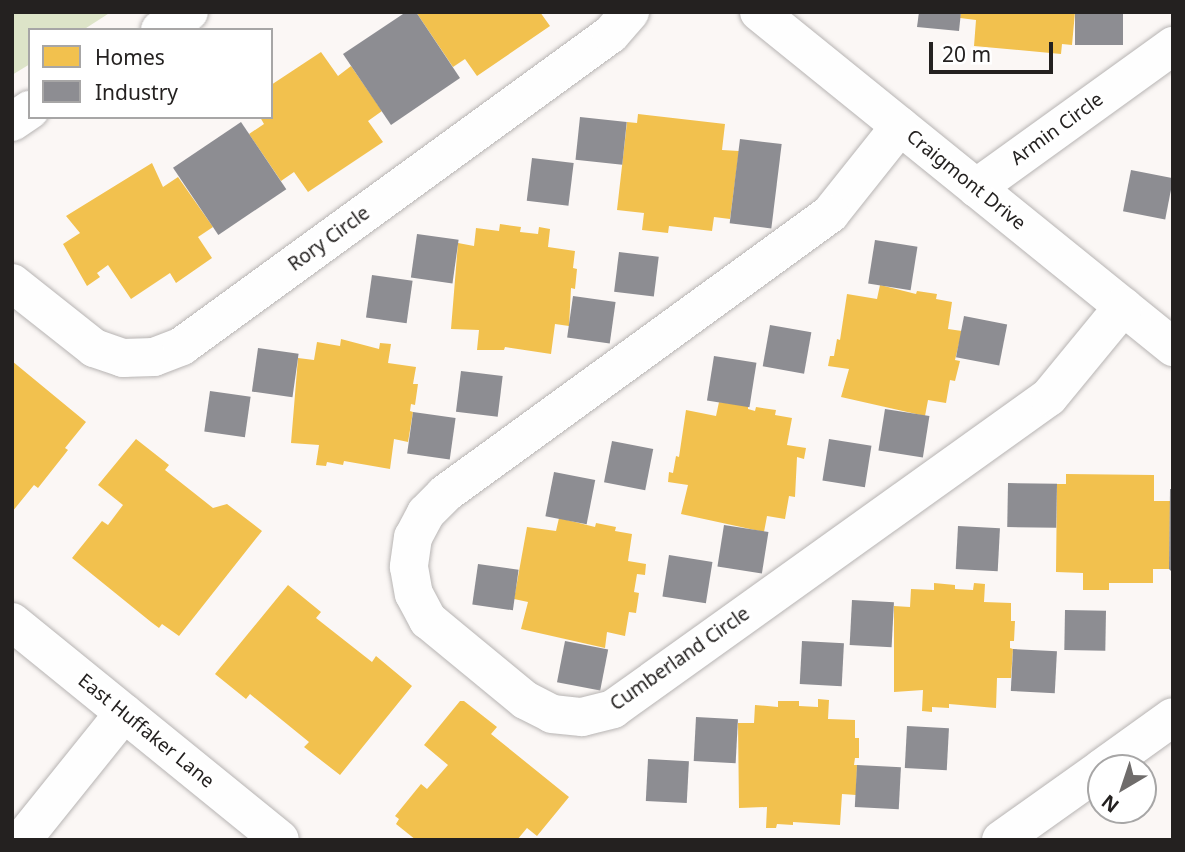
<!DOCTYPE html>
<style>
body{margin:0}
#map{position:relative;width:1185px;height:852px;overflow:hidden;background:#fbf7f5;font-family:"Noto Sans",sans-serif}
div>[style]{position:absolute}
.green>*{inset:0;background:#dde4c8}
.homes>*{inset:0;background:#f2c14e}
.industry>*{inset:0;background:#8d8d92;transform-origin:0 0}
.roads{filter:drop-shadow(0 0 2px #b7b4b3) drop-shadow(0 0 2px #b7b4b3)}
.minor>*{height:38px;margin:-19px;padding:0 19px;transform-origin:19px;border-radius:19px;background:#fefefe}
span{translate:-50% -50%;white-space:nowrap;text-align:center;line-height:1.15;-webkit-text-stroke:7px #fff;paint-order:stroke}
.street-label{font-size:19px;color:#242120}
.frame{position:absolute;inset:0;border:14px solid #242120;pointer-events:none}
.legend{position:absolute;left:28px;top:28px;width:245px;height:91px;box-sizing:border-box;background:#fff;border:2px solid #a7a6a6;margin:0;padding:9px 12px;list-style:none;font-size:21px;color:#242120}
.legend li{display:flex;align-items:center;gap:14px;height:35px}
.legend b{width:35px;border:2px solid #a7a6a6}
.north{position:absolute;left:1087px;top:754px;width:70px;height:70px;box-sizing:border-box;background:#fff;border:2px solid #a7a6a6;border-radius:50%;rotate:219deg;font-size:19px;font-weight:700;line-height:28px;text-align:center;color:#242120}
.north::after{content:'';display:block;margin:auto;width:24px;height:32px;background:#6f6c6b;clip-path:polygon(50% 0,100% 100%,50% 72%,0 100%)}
.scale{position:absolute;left:929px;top:42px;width:124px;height:32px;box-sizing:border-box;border:4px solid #242120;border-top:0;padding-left:9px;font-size:21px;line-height:24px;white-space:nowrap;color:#242120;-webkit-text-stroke:5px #fff;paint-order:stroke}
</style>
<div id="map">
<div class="green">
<div style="clip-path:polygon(12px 12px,111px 12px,83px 30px,30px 30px,30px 64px,12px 75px)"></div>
</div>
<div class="homes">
<div style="clip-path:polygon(416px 12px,540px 12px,550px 26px,477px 76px,465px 59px,453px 67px)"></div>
<div style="clip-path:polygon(961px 12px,1075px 12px,1072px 45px,1062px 44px,1061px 54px,974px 46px,976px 20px,960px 18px)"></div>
<div style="clip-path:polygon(321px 52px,338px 76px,351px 66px,382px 111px,368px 121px,383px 142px,308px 192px,294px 172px,281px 181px,249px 134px,264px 124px,260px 117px,271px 117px,271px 85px)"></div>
<div style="clip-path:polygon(638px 114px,725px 124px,722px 150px,739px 151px,730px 219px,714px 217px,712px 231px,669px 226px,668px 233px,642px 230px,644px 213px,617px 210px,627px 122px,637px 123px)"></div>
<div style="clip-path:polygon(152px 163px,163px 187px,178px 177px,213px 227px,198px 237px,212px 258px,176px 283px,170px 273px,131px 299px,108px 265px,97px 273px,100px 277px,87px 286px,63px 244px,80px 233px,66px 216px)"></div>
<div style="clip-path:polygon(500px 224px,521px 227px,520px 232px,538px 234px,539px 227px,550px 229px,548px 247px,575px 251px,573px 268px,577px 269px,575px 289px,571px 288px,569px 326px,555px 324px,551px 354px,505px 347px,504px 350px,477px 350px,479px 330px,451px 329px,458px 243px,474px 246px,476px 228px,499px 231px)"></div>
<div style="clip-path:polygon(880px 285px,916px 294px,917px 291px,937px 294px,936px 299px,952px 302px,948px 329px,962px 331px,955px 360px,960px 361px,955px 381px,950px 380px,946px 403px,928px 400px,925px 416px,841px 397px,849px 369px,828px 366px,830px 356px,834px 356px,837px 339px,840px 340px,847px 294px,877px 299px)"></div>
<div style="clip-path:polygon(341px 339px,379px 349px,380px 343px,391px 344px,388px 363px,416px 367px,413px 384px,418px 384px,415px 405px,411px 404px,410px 411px,413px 412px,408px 442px,394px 439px,390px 469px,344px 461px,343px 465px,327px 462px,326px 466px,316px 465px,319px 445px,291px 443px,298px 358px,314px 360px,317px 342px,340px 346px)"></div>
<div style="clip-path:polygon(12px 361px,86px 422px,65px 448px,68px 450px,38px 488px,34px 485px,12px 512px)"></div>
<div style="clip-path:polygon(719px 402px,748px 406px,748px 409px,755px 411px,756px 407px,776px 410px,775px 415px,792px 418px,787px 445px,806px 448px,804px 459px,797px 457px,795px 497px,789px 496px,785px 519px,767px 516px,764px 532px,681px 514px,688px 485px,668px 482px,669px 472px,673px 473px,676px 456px,679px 457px,686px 410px,716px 416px)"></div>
<div style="clip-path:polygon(136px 439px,169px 465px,165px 470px,213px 508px,227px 504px,262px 531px,179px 636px,162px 624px,159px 628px,151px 622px,72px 558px,102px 521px,108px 525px,123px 505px,98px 485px)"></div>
<div style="clip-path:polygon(1066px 474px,1154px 475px,1154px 501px,1170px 501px,1169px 569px,1153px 569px,1153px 583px,1109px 583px,1109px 590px,1083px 590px,1083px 573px,1056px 572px,1057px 484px,1066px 484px)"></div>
<div style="clip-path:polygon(559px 518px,595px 527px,596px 523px,616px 527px,615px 531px,632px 534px,628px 561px,646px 564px,645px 575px,637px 574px,634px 592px,639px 593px,636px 613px,629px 612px,625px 636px,607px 632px,605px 648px,521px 629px,528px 602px,514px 599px,527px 527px,556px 531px)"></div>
<div style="clip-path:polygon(934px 583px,955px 585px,955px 589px,973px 590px,974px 583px,985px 584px,984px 602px,1011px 603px,1011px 621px,1015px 621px,1014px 641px,1010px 641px,1010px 648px,1013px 649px,1011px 678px,997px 678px,996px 708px,949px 704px,949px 708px,932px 707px,932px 712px,922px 711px,923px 690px,894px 692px,894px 606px,910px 607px,911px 589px,934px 590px)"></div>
<div style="clip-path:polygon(288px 585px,321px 612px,316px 618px,372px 662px,376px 656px,412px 686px,340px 775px,304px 747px,309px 742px,250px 694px,246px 699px,215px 674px)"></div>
<div style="clip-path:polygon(818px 699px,829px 700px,828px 719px,855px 720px,855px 738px,859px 738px,859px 758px,855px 758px,854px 765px,857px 765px,856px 795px,842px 794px,840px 825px,793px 822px,793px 825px,777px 824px,776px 828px,766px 828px,767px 807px,739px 808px,738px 723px,754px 723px,755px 705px,778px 707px,778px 701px,799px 701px,799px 706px,818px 707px)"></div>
<div style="clip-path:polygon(460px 701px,464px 701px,497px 727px,491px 734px,569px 797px,537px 836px,527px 828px,517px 840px,416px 840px,396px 824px,399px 819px,395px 816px,421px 784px,427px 789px,448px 765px,424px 745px)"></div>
</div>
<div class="industry">
<div style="clip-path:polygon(406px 12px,416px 12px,460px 78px,391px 125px,343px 54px)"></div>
<div style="clip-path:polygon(919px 12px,961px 12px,959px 31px,917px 27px)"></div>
<div style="left:1075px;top:12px;width:48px;height:33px"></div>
<div style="left:580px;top:117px;width:47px;height:43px;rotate:6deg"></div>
<div style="left:241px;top:122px;width:81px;height:82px;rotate:56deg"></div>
<div style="left:740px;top:139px;width:42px;height:85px;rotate:7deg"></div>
<div style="left:532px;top:158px;width:42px;height:43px;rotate:7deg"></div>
<div style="left:1131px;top:170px;width:43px;height:42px;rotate:11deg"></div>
<div style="left:417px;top:234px;width:42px;height:44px;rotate:8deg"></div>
<div style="left:875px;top:240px;width:43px;height:44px;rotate:9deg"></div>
<div style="left:619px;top:252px;width:40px;height:40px;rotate:7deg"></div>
<div style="left:372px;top:275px;width:41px;height:43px;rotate:8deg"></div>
<div style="left:573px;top:296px;width:43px;height:42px;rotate:8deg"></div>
<div style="left:964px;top:316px;width:44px;height:42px;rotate:11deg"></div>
<div style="left:770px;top:325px;width:42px;height:42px;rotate:10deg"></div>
<div style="left:258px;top:348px;width:41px;height:44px;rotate:8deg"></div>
<div style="left:714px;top:356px;width:43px;height:45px;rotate:9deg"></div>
<div style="left:461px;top:371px;width:42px;height:41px;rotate:7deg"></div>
<div style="left:210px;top:391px;width:41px;height:41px;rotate:8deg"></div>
<div style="left:885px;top:409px;width:45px;height:42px;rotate:9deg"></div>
<div style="left:413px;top:412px;width:43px;height:42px;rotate:8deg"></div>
<div style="left:829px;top:439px;width:43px;height:42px;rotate:9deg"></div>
<div style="left:612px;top:441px;width:42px;height:42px;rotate:11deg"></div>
<div style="left:554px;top:472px;width:42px;height:45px;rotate:11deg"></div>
<div style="left:1008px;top:483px;width:49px;height:44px;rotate:1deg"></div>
<div style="clip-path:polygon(1170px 489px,1173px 489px,1173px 573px,1169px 569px)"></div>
<div style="left:724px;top:525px;width:45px;height:42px;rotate:9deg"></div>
<div style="left:958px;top:526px;width:42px;height:43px;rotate:3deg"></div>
<div style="left:669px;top:555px;width:44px;height:42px;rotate:9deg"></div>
<div style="left:478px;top:564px;width:41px;height:41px;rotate:8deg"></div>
<div style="left:852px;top:600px;width:42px;height:45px;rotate:3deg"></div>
<div style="left:1065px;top:610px;width:41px;height:40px;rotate:1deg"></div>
<div style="left:565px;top:641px;width:44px;height:42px;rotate:11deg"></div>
<div style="left:802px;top:641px;width:42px;height:43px;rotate:3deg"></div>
<div style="left:1013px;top:649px;width:44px;height:42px;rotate:3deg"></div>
<div style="left:696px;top:717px;width:42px;height:44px;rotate:3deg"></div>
<div style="left:907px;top:726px;width:42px;height:42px;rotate:3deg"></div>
<div style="left:648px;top:759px;width:41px;height:42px;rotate:3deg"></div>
<div style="left:857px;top:765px;width:44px;height:42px;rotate:3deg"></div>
</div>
<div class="roads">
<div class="minor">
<div style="left:759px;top:12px;width:533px;rotate:38.98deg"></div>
<div style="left:160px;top:30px;width:34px;rotate:-32deg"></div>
<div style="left:12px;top:122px;width:22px;rotate:-34deg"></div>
<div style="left:900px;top:126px;width:112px;rotate:128.5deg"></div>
<div style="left:830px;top:214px;width:476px;rotate:144deg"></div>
<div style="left:445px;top:494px;width:27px;rotate:135deg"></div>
<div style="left:426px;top:513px;width:27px;rotate:118deg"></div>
<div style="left:413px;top:537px;width:30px;rotate:98deg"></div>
<div style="left:409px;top:567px;width:27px;rotate:80deg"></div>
<div style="left:414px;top:594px;width:30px;rotate:62deg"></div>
<div style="left:428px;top:620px;width:126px;rotate:39.5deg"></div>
<div style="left:525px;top:700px;width:30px;rotate:27deg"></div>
<div style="left:552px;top:714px;width:30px;rotate:6deg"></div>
<div style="left:582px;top:717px;width:32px;rotate:-14deg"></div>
<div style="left:613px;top:709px;width:536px;rotate:-35.59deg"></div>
<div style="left:1049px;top:397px;width:117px;rotate:-50.6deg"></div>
<div style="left:976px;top:188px;width:243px;rotate:-35.8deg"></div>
<div style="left:12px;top:283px;width:105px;rotate:38.4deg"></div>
<div style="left:94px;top:348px;width:31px;rotate:19deg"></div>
<div style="left:123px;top:358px;width:31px;rotate:-2deg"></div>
<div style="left:154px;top:357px;width:30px;rotate:-21deg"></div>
<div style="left:182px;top:346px;width:530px;rotate:-36.03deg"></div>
<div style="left:611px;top:34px;width:29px;rotate:-49deg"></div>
<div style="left:12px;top:622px;width:345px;rotate:39.1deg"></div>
<div style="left:1102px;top:768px;width:87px;rotate:-35.7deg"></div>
<div style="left:22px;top:840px;width:163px;rotate:-51.2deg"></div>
<div style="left:1001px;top:840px;width:123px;rotate:-35.4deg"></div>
</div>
</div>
<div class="street-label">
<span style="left:1057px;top:129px;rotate:-36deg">Armin Circle</span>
<span style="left:966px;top:180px;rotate:39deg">Craigmont Drive</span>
<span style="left:329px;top:239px;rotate:-36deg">Rory Circle</span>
<span style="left:680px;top:659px;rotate:-35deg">Cumberland Circle</span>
<span style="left:146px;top:731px;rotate:39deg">East Huffaker Lane</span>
</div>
<div class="frame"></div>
<ul class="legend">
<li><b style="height:19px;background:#f2c14e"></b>Homes</li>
<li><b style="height:19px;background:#8d8d92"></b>Industry</li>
</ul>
<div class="north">N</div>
<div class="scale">20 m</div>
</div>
